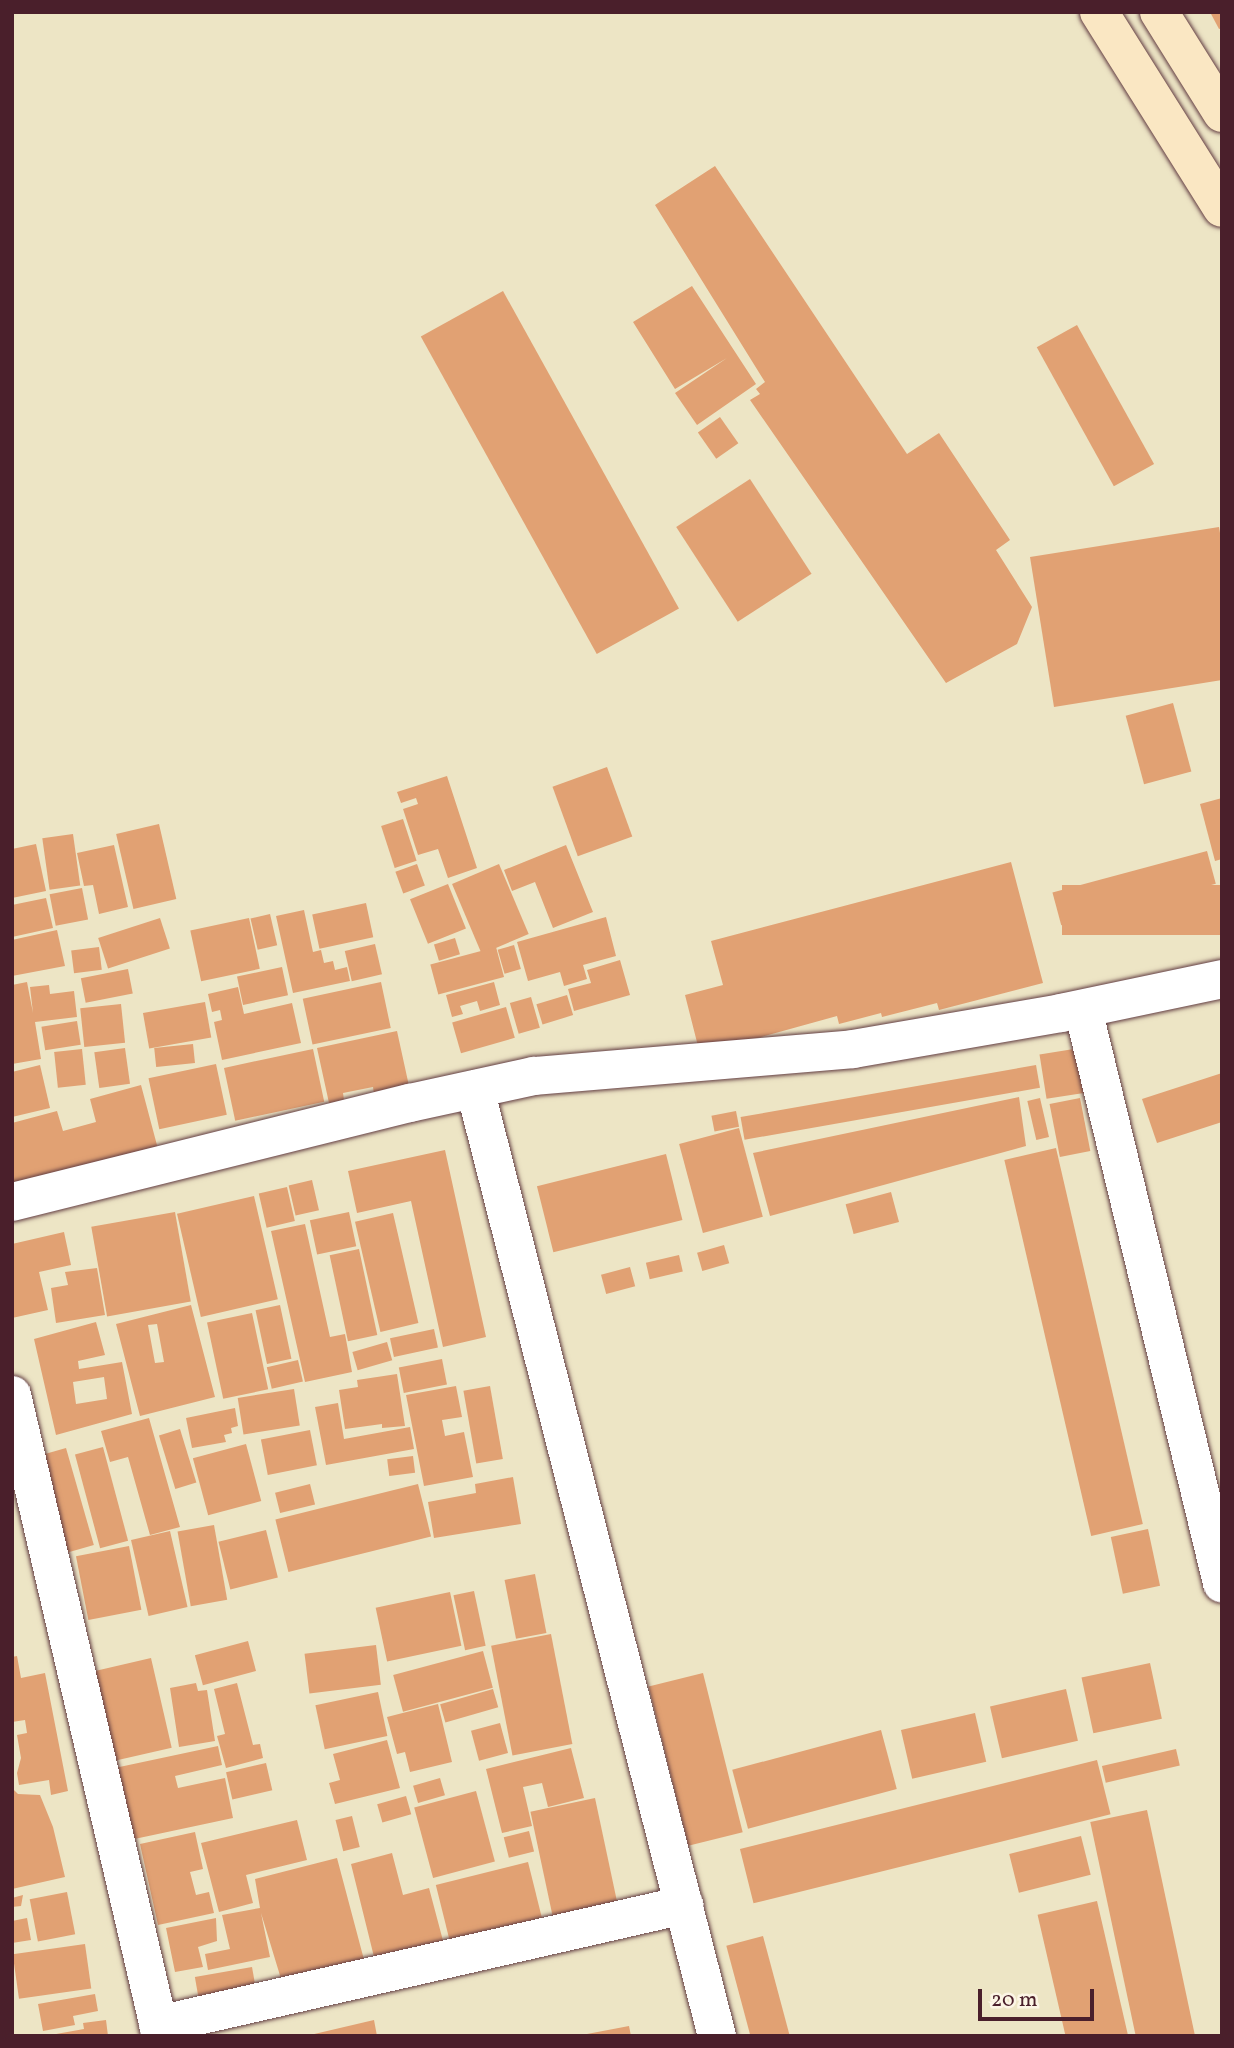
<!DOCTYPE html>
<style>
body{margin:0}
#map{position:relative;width:1234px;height:2048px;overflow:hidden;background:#ede5c5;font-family:Vollkorn,serif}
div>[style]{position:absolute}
.building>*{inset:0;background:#e1a173;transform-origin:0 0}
.roads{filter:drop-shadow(0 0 2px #623d42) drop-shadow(0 0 2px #623d42)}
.street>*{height:38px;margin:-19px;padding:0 19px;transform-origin:19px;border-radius:19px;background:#fff}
.secondary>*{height:38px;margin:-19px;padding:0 19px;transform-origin:19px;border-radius:19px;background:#fae7c3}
span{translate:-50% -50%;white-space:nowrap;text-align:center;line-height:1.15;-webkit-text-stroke:5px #fcf5e5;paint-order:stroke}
.frame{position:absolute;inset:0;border:14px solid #4a1f2b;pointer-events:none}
.scale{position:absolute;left:978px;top:1989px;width:116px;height:32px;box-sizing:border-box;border:4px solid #4a1f2b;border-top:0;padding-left:9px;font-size:21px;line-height:24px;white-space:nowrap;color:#4a1f2b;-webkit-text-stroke:5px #fcf5e5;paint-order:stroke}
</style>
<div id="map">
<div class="building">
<div style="clip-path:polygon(1210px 12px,1222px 12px,1222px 28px,1219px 29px)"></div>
<div style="clip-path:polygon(715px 166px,907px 454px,939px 433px,1010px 540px,996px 550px,1032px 607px,1017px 644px,946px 683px,750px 400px,760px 394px,756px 389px,765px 382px,655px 205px)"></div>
<div style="clip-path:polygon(692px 286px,756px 384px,697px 425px,675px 393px,727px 358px,675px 389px,633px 322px)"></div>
<div style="left:503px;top:291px;width:363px;height:94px;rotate:61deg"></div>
<div style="left:1077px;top:325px;width:159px;height:46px;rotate:61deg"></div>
<div style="left:720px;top:417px;width:32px;height:27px;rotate:55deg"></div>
<div style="left:750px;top:479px;width:113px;height:88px;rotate:57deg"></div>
<div style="clip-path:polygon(1219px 527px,1222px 545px,1222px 680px,1054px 707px,1030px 557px)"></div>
<div style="left:1173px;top:703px;width:71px;height:49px;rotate:75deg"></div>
<div style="left:607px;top:767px;width:74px;height:58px;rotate:70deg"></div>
<div style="clip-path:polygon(447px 776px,477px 868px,448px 878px,438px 849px,418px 855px,403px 809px,418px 804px,416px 798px,401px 803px,397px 792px)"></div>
<div style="clip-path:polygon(1222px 798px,1222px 859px,1215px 861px,1200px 804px)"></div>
<div style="left:403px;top:819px;width:44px;height:23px;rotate:72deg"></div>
<div style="left:159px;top:824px;width:77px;height:44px;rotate:77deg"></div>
<div style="left:73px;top:834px;width:52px;height:31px;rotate:82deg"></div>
<div style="clip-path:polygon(36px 844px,46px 891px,12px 898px,12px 849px)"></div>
<div style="clip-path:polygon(114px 845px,128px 907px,99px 914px,93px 885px,84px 886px,77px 853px)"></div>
<div style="clip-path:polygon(566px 845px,593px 912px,553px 928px,535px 882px,512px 891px,504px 870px)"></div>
<div style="left:1207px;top:851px;width:34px;height:160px;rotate:75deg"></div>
<div style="clip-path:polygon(1011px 862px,1043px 983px,939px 1010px,937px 1003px,882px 1017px,881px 1013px,839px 1024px,837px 1016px,700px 1054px,685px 995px,723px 985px,711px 941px)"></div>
<div style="left:417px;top:864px;width:23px;height:23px;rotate:70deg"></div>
<div style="left:499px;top:864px;width:76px;height:51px;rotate:67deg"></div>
<div style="left:448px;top:884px;width:48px;height:41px;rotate:68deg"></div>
<div style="left:1222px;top:885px;width:50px;height:160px;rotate:90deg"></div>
<div style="left:82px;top:888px;width:32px;height:33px;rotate:79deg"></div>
<div style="clip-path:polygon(46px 898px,53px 928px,12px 937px,12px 905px)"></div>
<div style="left:366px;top:903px;width:35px;height:55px;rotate:78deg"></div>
<div style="clip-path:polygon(304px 910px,313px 952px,321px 950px,324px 963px,333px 961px,335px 970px,347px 967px,350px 981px,293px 993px,276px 916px)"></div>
<div style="left:270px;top:914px;width:32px;height:20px;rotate:77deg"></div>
<div style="clip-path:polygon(606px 917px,616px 956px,583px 965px,587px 979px,564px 986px,560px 972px,528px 981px,517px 942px)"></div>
<div style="left:160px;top:918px;width:32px;height:65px;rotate:72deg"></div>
<div style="left:249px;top:918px;width:52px;height:60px;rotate:78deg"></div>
<div style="clip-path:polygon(57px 930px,65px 966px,12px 976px,12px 940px)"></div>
<div style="left:455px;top:938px;width:17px;height:22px;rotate:73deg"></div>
<div style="left:375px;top:944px;width:31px;height:31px;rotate:77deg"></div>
<div style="left:514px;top:945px;width:25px;height:17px;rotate:74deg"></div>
<div style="left:99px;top:947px;width:23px;height:28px;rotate:83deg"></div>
<div style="left:496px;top:947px;width:31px;height:68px;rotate:75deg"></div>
<div style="clip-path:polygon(620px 960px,630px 995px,574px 1011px,568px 989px,591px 983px,587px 970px)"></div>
<div style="left:282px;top:967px;width:29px;height:46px;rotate:78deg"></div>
<div style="left:128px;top:969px;width:25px;height:48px;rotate:79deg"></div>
<div style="clip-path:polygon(27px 982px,33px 1013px,30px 987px,49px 985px,50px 994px,74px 991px,77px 1017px,35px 1022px,41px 1059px,12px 1064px,12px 985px)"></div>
<div style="left:381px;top:982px;width:47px;height:80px;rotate:78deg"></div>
<div style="clip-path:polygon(494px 982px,500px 1005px,480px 1011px,477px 1001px,460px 1006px,463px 1014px,452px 1017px,446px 995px)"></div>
<div style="clip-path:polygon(238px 987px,244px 1014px,292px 1003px,301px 1043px,222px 1060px,214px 1022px,222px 1020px,220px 1010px,212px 1012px,208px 994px)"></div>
<div style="left:567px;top:995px;width:21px;height:32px;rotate:73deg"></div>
<div style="left:531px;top:997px;width:32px;height:22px;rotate:74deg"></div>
<div style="left:205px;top:1002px;width:36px;height:63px;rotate:80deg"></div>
<div style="left:121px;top:1004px;width:39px;height:41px;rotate:84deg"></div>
<div style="left:506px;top:1007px;width:32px;height:56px;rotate:74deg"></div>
<div style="left:77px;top:1021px;width:24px;height:36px;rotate:81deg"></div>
<div style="clip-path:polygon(397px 1031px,409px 1086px,374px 1094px,373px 1087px,343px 1093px,344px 1100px,329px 1103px,317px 1048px)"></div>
<div style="left:193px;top:1044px;width:19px;height:39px;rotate:84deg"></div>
<div style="left:125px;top:1048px;width:36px;height:31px;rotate:82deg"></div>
<div style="left:1080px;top:1048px;width:45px;height:41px;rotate:81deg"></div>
<div style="left:82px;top:1049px;width:36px;height:28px;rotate:84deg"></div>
<div style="left:313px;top:1049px;width:54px;height:91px;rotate:78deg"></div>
<div style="left:216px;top:1064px;width:52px;height:69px;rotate:78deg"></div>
<div style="clip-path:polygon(40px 1065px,50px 1108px,12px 1117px,12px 1072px)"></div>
<div style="left:1036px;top:1065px;width:23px;height:300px;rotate:80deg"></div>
<div style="clip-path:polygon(1222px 1073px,1222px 1122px,1157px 1143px,1142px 1099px)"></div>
<div style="clip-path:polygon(141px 1085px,158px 1149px,12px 1189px,12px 1123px,57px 1111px,63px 1131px,96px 1122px,90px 1099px)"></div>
<div style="clip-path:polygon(1019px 1097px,1026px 1146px,770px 1216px,753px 1153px)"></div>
<div style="left:1040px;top:1098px;width:40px;height:13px;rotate:77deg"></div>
<div style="left:1080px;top:1098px;width:54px;height:31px;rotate:79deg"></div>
<div style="left:736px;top:1111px;width:16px;height:25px;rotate:79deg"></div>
<div style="left:739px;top:1128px;width:92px;height:62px;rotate:75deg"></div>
<div style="left:1056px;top:1148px;width:386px;height:53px;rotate:77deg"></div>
<div style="clip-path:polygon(445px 1150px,486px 1337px,443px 1347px,411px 1201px,357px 1213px,348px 1171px)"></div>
<div style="left:666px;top:1154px;width:68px;height:133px;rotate:76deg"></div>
<div style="left:312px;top:1180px;width:31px;height:24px;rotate:77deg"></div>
<div style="left:287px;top:1187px;width:35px;height:29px;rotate:77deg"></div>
<div style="left:891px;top:1192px;width:31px;height:47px;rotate:75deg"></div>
<div style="left:254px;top:1196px;width:106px;height:79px;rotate:77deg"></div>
<div style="left:175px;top:1212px;width:91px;height:85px;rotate:80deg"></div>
<div style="left:349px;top:1212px;width:35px;height:40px;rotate:78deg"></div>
<div style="left:393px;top:1213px;width:113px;height:39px;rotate:77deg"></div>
<div style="clip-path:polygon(305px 1224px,330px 1337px,345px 1334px,352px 1372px,305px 1382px,271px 1231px)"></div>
<div style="clip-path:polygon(64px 1232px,71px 1265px,39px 1272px,48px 1310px,12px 1318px,12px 1244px)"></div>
<div style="left:724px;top:1245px;width:19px;height:28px;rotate:74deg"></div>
<div style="left:359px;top:1249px;width:88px;height:30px;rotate:78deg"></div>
<div style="left:679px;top:1255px;width:17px;height:34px;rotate:77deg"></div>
<div style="left:630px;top:1267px;width:20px;height:30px;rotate:75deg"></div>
<div style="clip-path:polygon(97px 1268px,105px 1315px,56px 1323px,51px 1288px,68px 1285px,65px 1272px)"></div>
<div style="clip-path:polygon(evenodd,191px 1305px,215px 1397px,140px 1416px,116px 1324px,191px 1305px,157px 1324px,164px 1362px,155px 1363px,148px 1325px,157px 1324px)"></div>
<div style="left:280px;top:1305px;width:55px;height:25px;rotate:78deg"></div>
<div style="left:252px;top:1313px;width:78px;height:46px;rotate:78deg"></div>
<div style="clip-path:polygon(evenodd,96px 1322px,105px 1355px,78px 1361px,79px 1369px,122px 1362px,132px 1414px,56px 1435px,34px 1339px,96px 1322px,104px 1377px,107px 1399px,76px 1404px,73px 1382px,104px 1377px)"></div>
<div style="left:434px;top:1329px;width:19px;height:45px;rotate:78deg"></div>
<div style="left:387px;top:1342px;width:19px;height:36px;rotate:74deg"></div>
<div style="left:442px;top:1359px;width:26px;height:44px;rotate:79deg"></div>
<div style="left:298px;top:1360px;width:22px;height:32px;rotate:77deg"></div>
<div style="clip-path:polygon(397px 1374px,405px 1426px,382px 1428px,382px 1424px,345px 1429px,339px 1390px,358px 1387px,357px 1380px)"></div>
<div style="clip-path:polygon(456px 1386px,462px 1417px,442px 1420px,445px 1436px,464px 1432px,473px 1477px,424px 1486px,406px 1395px)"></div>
<div style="left:490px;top:1386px;width:74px;height:27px;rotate:80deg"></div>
<div style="left:294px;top:1389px;width:37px;height:57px;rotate:81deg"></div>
<div style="clip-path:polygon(338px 1403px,344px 1439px,410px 1427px,414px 1449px,326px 1465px,315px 1407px)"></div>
<div style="clip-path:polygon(235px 1408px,238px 1426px,231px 1428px,232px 1433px,224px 1435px,226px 1442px,192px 1448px,186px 1418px)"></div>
<div style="clip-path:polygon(149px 1418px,180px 1527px,150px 1535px,128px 1457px,110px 1462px,101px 1431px)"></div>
<div style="left:180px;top:1429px;width:56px;height:22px;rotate:73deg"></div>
<div style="left:310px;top:1430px;width:36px;height:50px;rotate:79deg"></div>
<div style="left:246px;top:1444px;width:59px;height:55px;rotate:75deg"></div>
<div style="left:103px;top:1447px;width:97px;height:29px;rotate:75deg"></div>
<div style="left:66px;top:1448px;width:101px;height:30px;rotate:74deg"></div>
<div style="left:413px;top:1456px;width:17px;height:26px;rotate:83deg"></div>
<div style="clip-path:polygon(513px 1477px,521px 1524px,434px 1538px,428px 1502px,476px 1493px,475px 1484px)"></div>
<div style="left:310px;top:1484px;width:21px;height:36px;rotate:76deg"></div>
<div style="left:418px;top:1484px;width:54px;height:147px;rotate:76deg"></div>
<div style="left:214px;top:1525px;width:76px;height:37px;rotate:80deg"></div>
<div style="left:1148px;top:1529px;width:58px;height:38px;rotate:78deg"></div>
<div style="left:266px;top:1530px;width:49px;height:49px;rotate:76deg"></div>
<div style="left:170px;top:1531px;width:78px;height:40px;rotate:77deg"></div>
<div style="left:129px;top:1546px;width:65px;height:54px;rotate:79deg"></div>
<div style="left:535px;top:1574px;width:60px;height:31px;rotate:79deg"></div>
<div style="left:474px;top:1591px;width:56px;height:21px;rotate:78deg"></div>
<div style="left:450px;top:1592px;width:55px;height:76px;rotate:78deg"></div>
<div style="left:551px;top:1634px;width:112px;height:61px;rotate:79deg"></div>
<div style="left:248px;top:1641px;width:31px;height:55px;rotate:75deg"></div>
<div style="left:376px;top:1645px;width:40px;height:72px;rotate:83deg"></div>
<div style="left:483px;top:1651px;width:38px;height:93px;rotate:75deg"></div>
<div style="clip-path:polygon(17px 1656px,21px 1678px,45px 1673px,68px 1791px,51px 1795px,49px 1780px,19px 1785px,17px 1773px,21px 1758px,17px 1735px,27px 1733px,25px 1720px,12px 1722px,12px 1657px)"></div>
<div style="left:151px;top:1658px;width:92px;height:64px;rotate:77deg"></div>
<div style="left:1150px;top:1663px;width:57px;height:70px;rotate:78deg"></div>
<div style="left:703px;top:1673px;width:164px;height:56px;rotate:76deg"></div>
<div style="clip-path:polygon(196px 1683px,198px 1691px,207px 1690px,215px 1741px,179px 1747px,170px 1688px)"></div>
<div style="clip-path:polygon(237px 1683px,253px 1745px,260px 1744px,263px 1758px,226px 1768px,217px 1736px,225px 1734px,214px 1689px)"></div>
<div style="left:493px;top:1689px;width:19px;height:55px;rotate:74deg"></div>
<div style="left:1066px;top:1689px;width:53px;height:78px;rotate:77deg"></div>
<div style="left:378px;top:1692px;width:45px;height:64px;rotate:78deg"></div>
<div style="clip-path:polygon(438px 1704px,452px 1762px,410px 1772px,405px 1752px,397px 1754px,387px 1717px)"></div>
<div style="left:975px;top:1713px;width:50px;height:76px;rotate:77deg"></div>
<div style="left:500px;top:1723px;width:31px;height:30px;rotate:75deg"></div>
<div style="left:881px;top:1730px;width:61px;height:154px;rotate:75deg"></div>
<div style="clip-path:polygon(387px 1740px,400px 1788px,335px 1804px,329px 1783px,340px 1780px,333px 1754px)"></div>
<div style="clip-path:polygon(218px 1746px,222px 1765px,175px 1776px,178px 1788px,225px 1778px,233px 1818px,125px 1841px,110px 1769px)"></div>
<div style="clip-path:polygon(571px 1748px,584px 1798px,548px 1807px,542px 1783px,523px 1787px,532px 1826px,502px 1833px,486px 1769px)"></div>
<div style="left:1176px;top:1749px;width:17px;height:76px;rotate:77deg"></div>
<div style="left:1097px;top:1760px;width:56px;height:368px;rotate:76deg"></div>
<div style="left:266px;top:1763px;width:28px;height:41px;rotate:77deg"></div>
<div style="left:440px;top:1778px;width:18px;height:28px;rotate:74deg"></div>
<div style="clip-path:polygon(12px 1788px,18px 1794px,40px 1795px,53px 1827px,65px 1877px,12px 1889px)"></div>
<div style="left:476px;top:1791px;width:73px;height:64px;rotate:75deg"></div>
<div style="left:406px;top:1796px;width:19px;height:30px;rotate:74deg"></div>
<div style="left:595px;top:1798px;width:112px;height:66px;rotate:78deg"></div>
<div style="left:1147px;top:1810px;width:231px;height:58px;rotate:78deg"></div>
<div style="left:352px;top:1816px;width:32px;height:17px;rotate:76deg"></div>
<div style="clip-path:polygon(297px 1820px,307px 1860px,246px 1875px,253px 1903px,219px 1912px,201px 1843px)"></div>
<div style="left:529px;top:1831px;width:21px;height:26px;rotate:76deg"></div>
<div style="clip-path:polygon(195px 1832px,203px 1869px,190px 1872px,196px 1895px,209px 1892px,214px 1913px,158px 1925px,140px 1844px)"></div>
<div style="left:1081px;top:1836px;width:40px;height:74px;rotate:76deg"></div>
<div style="clip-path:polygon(392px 1853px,403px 1895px,429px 1888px,446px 1952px,377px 1969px,351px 1864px)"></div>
<div style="clip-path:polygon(337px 1858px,367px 1971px,285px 1992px,261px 1913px,270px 1957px,208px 1970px,205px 1954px,230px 1949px,222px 1915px,260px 1908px,255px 1879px)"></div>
<div style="left:528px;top:1862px;width:68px;height:95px;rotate:76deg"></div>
<div style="left:67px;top:1892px;width:43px;height:38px;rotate:79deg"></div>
<div style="clip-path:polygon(23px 1895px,21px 1906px,12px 1907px,12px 1898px)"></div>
<div style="left:1097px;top:1901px;width:139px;height:61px;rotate:77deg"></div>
<div style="clip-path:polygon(27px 1918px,31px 1940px,12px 1943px,12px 1921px)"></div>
<div style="clip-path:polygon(216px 1918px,217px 1941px,198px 1947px,203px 1967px,175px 1972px,166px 1928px)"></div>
<div style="left:763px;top:1936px;width:103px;height:38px;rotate:75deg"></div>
<div style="left:85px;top:1944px;width:45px;height:73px;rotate:82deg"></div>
<div style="left:252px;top:1967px;width:27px;height:58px;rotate:80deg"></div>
<div style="clip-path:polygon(95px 1994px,98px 2011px,73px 2016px,75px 2025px,43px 2031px,38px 2004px)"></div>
<div style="clip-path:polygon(106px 2020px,108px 2036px,45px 2036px,84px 2029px,83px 2023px)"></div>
<div style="clip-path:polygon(374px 2020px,377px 2036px,310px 2036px,310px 2035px)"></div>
<div style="clip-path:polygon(629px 2026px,631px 2036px,587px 2036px,587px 2034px)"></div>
</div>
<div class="roads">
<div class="street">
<div style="left:1083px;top:1009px;width:591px;rotate:76.39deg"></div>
<div style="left:475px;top:1089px;width:977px;rotate:75.67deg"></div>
<div style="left:12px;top:1202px;width:410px;rotate:-14deg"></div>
<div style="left:410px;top:1103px;width:127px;rotate:-12.3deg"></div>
<div style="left:534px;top:1076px;width:320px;rotate:-4.8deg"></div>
<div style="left:853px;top:1049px;width:211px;rotate:-9.8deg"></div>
<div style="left:1061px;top:1013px;width:165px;rotate:-11.9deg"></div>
<div style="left:12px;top:1395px;width:658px;rotate:76.91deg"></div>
<div style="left:158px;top:2025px;width:540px;rotate:-12.85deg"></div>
</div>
<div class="secondary">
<div style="left:1099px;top:12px;width:231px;rotate:57.9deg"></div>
<div style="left:1159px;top:12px;width:119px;rotate:58deg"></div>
</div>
</div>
<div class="frame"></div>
<div class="scale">20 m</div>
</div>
